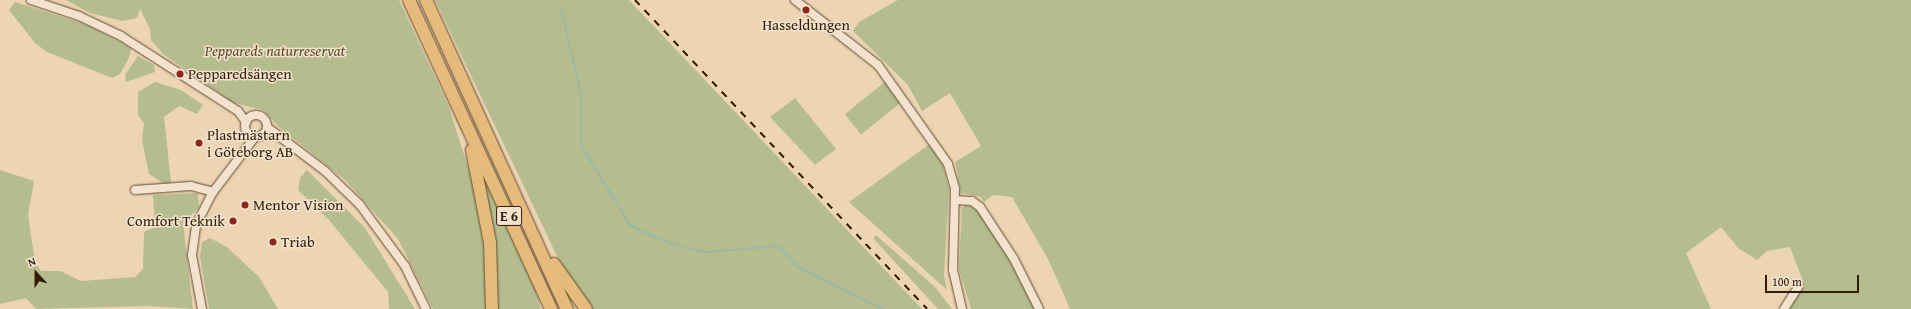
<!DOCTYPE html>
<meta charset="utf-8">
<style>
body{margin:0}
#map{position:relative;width:1911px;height:309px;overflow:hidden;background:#edd4b3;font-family:"Gentium Book Plus",serif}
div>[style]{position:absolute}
.green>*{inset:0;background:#b5bd8f;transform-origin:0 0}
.stream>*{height:2px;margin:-1px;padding:0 1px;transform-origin:1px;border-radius:1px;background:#9ab9a8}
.roads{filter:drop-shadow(0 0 1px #604b30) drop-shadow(0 0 1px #604b30)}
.minor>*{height:8px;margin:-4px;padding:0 4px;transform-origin:4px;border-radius:4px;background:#f3e3ce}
.minor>.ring{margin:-4px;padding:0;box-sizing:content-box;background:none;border:8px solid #f3e3ce;border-radius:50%}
.highway>*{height:12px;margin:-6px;padding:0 6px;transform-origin:6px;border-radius:6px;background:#e6ba7a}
.rail>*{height:2px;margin-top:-1px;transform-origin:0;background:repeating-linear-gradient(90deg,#311d05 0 7px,transparent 0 14px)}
.dots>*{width:11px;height:11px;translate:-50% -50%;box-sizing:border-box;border:2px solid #f3e3ce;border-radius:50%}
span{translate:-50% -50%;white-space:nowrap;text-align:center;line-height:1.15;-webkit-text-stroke:3px #f3e3ce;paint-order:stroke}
.shield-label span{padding:1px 3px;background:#f3e3ce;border:1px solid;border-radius:3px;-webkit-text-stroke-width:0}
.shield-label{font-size:14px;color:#311d05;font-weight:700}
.poi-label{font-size:15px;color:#311d05}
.left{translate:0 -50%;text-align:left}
.right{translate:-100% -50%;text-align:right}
.park-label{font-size:15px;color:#594d2e;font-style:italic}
.north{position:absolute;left:16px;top:253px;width:40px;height:40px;-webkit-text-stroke:3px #f3e3ce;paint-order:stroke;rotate:339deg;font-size:11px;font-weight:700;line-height:16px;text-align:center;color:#311d05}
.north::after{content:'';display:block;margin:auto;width:14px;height:18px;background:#311d05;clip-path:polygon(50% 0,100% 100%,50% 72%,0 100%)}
.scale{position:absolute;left:1765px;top:275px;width:94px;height:18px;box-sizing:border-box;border:2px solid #311d05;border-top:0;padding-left:5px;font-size:12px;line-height:14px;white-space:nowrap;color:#311d05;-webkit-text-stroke:3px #f3e3ce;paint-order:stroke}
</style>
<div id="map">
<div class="green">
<div style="clip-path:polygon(66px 0,399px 0,449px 107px,480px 206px,487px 255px,488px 309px,433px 309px,398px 239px,345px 180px,280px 128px,263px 110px,234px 103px,163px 54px,151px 40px,150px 29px,140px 9px,137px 18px,122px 21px,90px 13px)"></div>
<div style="clip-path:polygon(435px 0,629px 0,922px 309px,592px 309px,565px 273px)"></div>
<div style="clip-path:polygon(898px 0,1911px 0,1911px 309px,1788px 309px,1805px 286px,1790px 247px,1767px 251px,1757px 260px,1738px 248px,1721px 227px,1686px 253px,1711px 309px,1070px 309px,1049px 261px,1012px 197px,993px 195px,984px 202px,981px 197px,961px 193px,955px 162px,981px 146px,950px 93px,922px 111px,908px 85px,853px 31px,859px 22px)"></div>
<div style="clip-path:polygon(15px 2px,90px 26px,131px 48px,129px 58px,120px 74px,112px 78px,47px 52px,35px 43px,9px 10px)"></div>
<div style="clip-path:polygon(138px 56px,154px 65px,155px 72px,126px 82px,125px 75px)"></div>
<div style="left:886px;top:81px;width:26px;height:53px;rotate:51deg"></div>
<div style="clip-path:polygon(155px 82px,181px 90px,203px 105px,197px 114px,179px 106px,164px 117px,171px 183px,166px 185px,149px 174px,142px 140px,144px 123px,138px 115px,138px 92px)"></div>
<div style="clip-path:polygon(795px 98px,836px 149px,815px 165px,770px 117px)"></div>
<div style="clip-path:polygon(931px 143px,942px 162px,949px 189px,944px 276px,947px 290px,849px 202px)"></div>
<div style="clip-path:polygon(481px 169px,535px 288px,541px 309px,497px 309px,496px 244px)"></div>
<div style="clip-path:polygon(0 170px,34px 181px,28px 215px,35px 261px,41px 271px,60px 271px,81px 281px,135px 277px,143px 269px,144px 232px,155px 227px,153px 195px,198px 193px,199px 208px,183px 222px,193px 309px,148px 306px,36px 309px,26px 298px,0 304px)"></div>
<div style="clip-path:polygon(307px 170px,365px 228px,415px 309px,389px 309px,388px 292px,329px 220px,298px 190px,300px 178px)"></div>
<div style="clip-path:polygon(967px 205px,978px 210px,1006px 253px,1035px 309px,971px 309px,959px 269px,962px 208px)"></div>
<div style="clip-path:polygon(876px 235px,936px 288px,952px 309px,938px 309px,873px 238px)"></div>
<div style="clip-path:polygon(210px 238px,227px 247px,259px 277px,278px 309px,209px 309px,200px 257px,202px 242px)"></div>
</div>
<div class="stream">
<div style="left:561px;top:8px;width:88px;rotate:76.9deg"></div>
<div style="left:581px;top:94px;width:51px;rotate:90deg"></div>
<div style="left:581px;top:145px;width:94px;rotate:58.5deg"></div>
<div style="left:630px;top:225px;width:43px;rotate:24.8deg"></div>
<div style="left:669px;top:243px;width:38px;rotate:14deg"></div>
<div style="left:706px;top:252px;width:73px;rotate:-4.7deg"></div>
<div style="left:779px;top:246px;width:28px;rotate:48deg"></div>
<div style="left:798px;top:267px;width:95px;rotate:26.3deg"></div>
</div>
<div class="roads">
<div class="minor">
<div style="left:31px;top:0;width:51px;rotate:18.4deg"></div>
<div style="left:79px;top:16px;width:47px;rotate:25.5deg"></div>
<div style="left:121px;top:36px;width:139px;rotate:32.7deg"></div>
<div style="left:238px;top:111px;width:14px;rotate:54deg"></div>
<div style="left:795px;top:0;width:105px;rotate:38.1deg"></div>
<div style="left:878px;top:65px;width:121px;rotate:54.7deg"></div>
<div style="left:948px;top:164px;width:25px;rotate:74deg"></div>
<div style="left:955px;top:188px;width:82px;rotate:91.4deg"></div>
<div style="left:953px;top:270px;width:40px;rotate:77deg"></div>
<div class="ring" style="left:245px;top:115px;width:14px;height:14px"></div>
<div style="left:267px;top:127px;width:73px;rotate:37.2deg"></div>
<div style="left:325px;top:171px;width:49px;rotate:44.2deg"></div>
<div style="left:360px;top:205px;width:76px;rotate:53.6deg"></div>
<div style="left:405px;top:266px;width:48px;rotate:64deg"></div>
<div style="left:135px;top:190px;width:56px;rotate:-4.1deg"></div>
<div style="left:191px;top:186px;width:23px;rotate:15deg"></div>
<div style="left:956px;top:200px;width:16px;rotate:4deg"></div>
<div style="left:972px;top:201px;width:10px;rotate:37deg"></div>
<div style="left:980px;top:207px;width:62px;rotate:56.8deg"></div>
<div style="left:1014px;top:259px;width:56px;rotate:63.4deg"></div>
<div style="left:202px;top:309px;width:55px;rotate:-100.5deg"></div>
<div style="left:192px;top:255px;width:30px;rotate:-82deg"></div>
<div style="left:196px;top:225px;width:37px;rotate:-63deg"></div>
<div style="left:213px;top:192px;width:69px;rotate:-52.6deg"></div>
<div style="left:1784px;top:309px;width:27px;rotate:-57deg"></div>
</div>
<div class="highway">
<div style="left:409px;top:0;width:340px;rotate:65.3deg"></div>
<div style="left:426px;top:0;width:340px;rotate:65.5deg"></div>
<div style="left:472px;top:150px;width:95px;rotate:79deg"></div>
<div style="left:490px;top:243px;width:66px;rotate:88.3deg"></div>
<div style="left:554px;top:264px;width:55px;rotate:54.6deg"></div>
</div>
</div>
<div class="rail">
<div style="left:635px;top:0;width:425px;rotate:46.6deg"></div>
</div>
<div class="dots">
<div style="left:806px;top:10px;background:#8f2418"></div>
<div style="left:180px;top:74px;background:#8f2418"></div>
<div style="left:199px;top:143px;background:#8f2418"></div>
<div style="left:245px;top:205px;background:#8f2418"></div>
<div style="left:233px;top:221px;background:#8f2418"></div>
<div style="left:273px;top:242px;background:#8f2418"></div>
</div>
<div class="shield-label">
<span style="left:509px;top:216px">E 6</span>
</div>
<div class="poi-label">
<span style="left:806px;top:25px">Hasseldungen</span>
<span class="left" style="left:188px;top:74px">Pepparedsängen</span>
<span class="left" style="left:207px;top:143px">Plastmästarn<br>i Göteborg AB</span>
<span class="left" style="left:253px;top:205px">Mentor Vision</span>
<span class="right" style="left:225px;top:221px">Comfort Teknik</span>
<span class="left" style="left:281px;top:242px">Triab</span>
</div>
<div class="park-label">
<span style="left:275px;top:51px">Peppareds naturreservat</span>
</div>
<div class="north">N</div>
<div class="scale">100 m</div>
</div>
